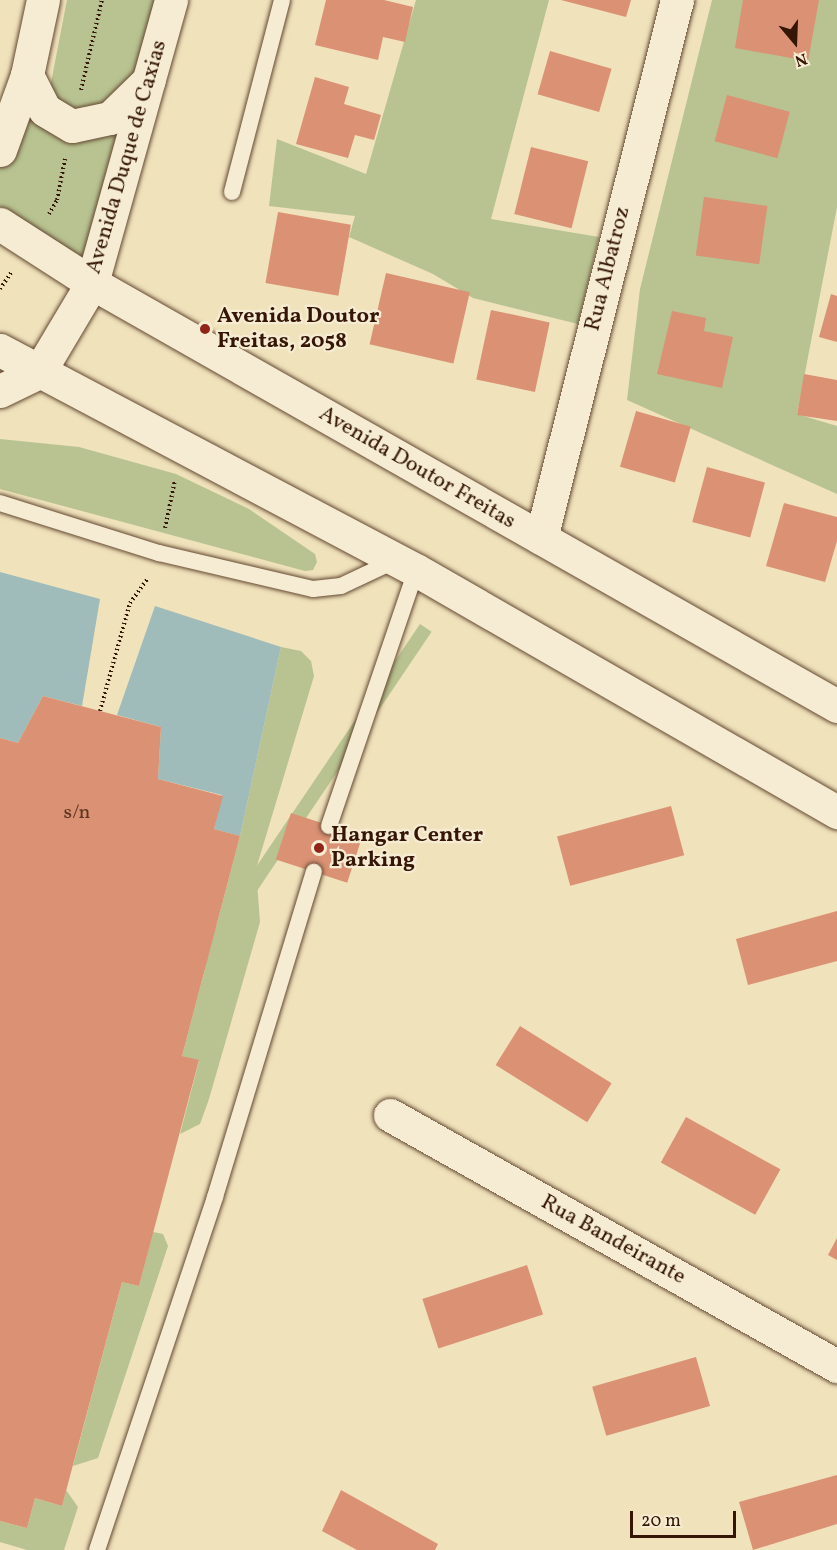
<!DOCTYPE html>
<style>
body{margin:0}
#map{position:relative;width:837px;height:1550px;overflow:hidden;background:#f0e2bb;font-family:Vollkorn,serif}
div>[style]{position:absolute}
.green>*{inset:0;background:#b8c391;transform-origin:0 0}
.water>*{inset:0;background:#9fbbba}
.building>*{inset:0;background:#da9174;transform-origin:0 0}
.path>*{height:4px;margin-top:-2px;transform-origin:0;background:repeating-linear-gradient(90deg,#351604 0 1.5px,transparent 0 4.5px)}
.roads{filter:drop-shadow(0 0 2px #644932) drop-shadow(0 0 2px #644932)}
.service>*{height:16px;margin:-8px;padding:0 8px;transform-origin:8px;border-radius:8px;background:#f5ecd3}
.minor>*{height:33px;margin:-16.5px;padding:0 16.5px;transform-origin:16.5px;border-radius:16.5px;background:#f5ecd3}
.secondary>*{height:33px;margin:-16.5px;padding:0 16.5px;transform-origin:16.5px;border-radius:16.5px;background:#f5ecd3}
.dots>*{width:16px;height:16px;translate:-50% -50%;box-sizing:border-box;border:3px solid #f5ecd3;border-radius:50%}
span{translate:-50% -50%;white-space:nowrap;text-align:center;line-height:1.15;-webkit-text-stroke:4.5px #f5ecd3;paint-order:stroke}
.number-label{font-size:20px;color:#5e3520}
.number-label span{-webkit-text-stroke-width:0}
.street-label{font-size:22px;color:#351604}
.poi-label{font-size:22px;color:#351604;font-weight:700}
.left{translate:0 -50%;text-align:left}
.north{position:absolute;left:765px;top:12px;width:60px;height:60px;-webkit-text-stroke:4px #f5ecd3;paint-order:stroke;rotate:161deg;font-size:16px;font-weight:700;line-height:24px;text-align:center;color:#351604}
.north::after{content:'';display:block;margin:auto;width:21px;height:27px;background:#351604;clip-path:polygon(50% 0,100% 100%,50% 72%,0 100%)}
.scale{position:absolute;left:630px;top:1511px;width:106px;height:27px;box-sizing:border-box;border:3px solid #351604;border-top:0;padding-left:8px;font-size:18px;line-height:21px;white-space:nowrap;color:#351604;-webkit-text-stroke:4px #f5ecd3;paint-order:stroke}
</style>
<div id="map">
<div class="green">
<div style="clip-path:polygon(67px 0,155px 0,136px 76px,101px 107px,68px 110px,49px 93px)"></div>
<div style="clip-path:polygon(416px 0,549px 0,491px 219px,599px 237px,578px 324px,473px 298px,433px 274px,349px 237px,355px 216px,269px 206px,277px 139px,366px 174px)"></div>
<div style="clip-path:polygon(712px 0,837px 0,837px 207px,797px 414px,837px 426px,837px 494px,627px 400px,640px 289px)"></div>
<div style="clip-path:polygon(28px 96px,49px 121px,134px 112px,87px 269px,0 213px,0 168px)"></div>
<div style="clip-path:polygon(0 439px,79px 447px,176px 474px,249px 509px,315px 554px,317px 562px,313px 570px,305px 571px,0 489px)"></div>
<div style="left:420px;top:624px;width:14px;height:975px;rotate:34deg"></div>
<div style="clip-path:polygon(281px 647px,301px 651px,311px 661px,314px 676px,256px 869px,260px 922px,209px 1099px,200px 1124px,180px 1134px,199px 1061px,182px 1056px,240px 836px)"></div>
<div style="clip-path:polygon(153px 1232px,163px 1234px,168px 1246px,98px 1458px,73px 1466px,122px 1282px,139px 1286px)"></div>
<div style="clip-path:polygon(66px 1490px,78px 1507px,64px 1550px,27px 1550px,0 1542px,0 1521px,27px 1528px,35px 1498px,62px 1506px)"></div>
</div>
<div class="water">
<div style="clip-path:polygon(0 572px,100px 599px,82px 706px,43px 696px,18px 743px,0 738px)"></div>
<div style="clip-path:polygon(155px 606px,281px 647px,240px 836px,214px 829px,222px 795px,158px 779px,161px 727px,117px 715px)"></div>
</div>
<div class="building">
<div style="clip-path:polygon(326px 0,384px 0,413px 7px,405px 42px,383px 37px,378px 60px,315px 45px)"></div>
<div style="clip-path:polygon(561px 0,631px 0,626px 17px)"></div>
<div style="clip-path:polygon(743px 0,819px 0,808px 61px,735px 48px)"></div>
<div style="left:550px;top:51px;width:64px;height:45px;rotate:16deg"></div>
<div style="clip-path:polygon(315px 77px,349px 87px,344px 104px,381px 115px,374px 140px,355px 135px,348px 158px,296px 144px)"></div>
<div style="left:727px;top:95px;width:65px;height:48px;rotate:15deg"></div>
<div style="left:531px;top:147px;width:59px;height:69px;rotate:14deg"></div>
<div style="left:704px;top:197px;width:64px;height:59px;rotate:8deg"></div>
<div style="left:278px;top:212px;width:74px;height:72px;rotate:10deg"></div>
<div style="left:386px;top:273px;width:86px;height:73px;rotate:13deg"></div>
<div style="clip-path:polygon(831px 294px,837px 296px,837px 342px,819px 337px)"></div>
<div style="left:491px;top:310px;width:60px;height:71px;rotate:12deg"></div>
<div style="clip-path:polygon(672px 311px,706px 318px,704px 331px,733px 337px,722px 388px,657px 374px)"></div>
<div style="clip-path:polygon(804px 374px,837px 380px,837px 421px,797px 415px)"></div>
<div style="left:636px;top:411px;width:57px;height:58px;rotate:16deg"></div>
<div style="left:707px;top:467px;width:60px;height:57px;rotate:15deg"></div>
<div style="clip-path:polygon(784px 503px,837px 517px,837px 541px,825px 582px,766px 566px)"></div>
<div style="clip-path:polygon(43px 696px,161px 727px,158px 779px,223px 796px,214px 829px,240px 836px,182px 1056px,199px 1060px,139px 1286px,122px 1282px,62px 1506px,35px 1498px,27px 1528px,0 1521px,0 738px,18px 743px)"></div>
<div style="left:671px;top:806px;width:51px;height:118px;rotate:75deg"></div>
<div style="left:291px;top:813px;width:75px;height:49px;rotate:18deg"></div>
<div style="clip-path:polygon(837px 911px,837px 961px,748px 985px,736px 939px)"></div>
<div style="left:520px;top:1026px;width:108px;height:46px;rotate:32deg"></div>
<div style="left:686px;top:1117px;width:108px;height:52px;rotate:29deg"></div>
<div style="clip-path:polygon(837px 1238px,837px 1260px,828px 1255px)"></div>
<div style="left:527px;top:1265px;width:52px;height:110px;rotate:72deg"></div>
<div style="left:696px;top:1357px;width:51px;height:108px;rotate:74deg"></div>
<div style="clip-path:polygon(837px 1475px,837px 1524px,753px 1550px,739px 1502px)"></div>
<div style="clip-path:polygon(341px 1490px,438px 1544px,435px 1550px,357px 1550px,322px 1531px)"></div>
</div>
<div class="path">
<div style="left:81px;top:90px;width:92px;rotate:-76.9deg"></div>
<div style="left:49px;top:214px;width:16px;rotate:-60deg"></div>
<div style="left:57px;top:200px;width:42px;rotate:-79deg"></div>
<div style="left:0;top:289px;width:22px;rotate:-56deg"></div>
<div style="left:165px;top:528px;width:49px;rotate:-78.2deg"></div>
<div style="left:100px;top:711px;width:112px;rotate:-74.5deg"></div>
<div style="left:130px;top:603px;width:31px;rotate:-54deg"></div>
</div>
<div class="roads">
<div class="service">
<div style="left:232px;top:192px;width:198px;rotate:-75.4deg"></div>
<div style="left:0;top:503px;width:167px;rotate:17.5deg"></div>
<div style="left:159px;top:553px;width:158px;rotate:13.2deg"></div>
<div style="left:313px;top:589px;width:28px;rotate:-6deg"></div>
<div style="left:341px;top:586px;width:61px;rotate:-25.3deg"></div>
<div style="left:329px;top:826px;width:270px;rotate:-71.2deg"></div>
<div style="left:97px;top:1550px;width:372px;rotate:-71.5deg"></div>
<div style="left:215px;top:1197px;width:340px;rotate:-73.1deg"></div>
</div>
<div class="minor">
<div style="left:541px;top:538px;width:555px;rotate:-75.81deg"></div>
<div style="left:390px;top:1115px;width:513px;rotate:29.32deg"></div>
</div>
<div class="secondary">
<div style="left:27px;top:75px;width:39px;rotate:63deg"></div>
<div style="left:45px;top:110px;width:31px;rotate:31deg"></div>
<div style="left:72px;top:126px;width:39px;rotate:-12deg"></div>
<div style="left:110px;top:118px;width:54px;rotate:-44.3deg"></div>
<div style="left:0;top:150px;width:80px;rotate:-70.2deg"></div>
<div style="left:27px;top:75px;width:77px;rotate:-78deg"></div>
<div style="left:0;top:224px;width:109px;rotate:32.7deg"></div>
<div style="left:92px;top:283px;width:857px;rotate:29.59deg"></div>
<div style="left:0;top:350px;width:471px;rotate:27.9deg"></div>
<div style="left:416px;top:570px;width:486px;rotate:29.9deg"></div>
<div style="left:39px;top:372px;width:104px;rotate:-59.2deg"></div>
<div style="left:92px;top:283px;width:294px;rotate:-74.4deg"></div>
<div style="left:0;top:391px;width:43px;rotate:-26deg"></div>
</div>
</div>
<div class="dots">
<div style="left:205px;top:329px;background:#8f2418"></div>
<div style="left:319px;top:848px;background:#8f2418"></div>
</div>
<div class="number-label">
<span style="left:77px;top:813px">s/n</span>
</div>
<div class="street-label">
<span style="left:127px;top:157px;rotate:-74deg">Avenida Duque de Caxias</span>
<span style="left:608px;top:269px;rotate:-76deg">Rua Albatroz</span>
<span style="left:417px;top:468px;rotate:30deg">Avenida Doutor Freitas</span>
<span style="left:613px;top:1240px;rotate:29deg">Rua Bandeirante</span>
</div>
<div class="poi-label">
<span class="left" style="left:217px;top:329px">Avenida Doutor<br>Freitas, 2058</span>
<span class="left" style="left:331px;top:848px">Hangar Center<br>Parking</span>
</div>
<div class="north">N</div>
<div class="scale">20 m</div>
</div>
